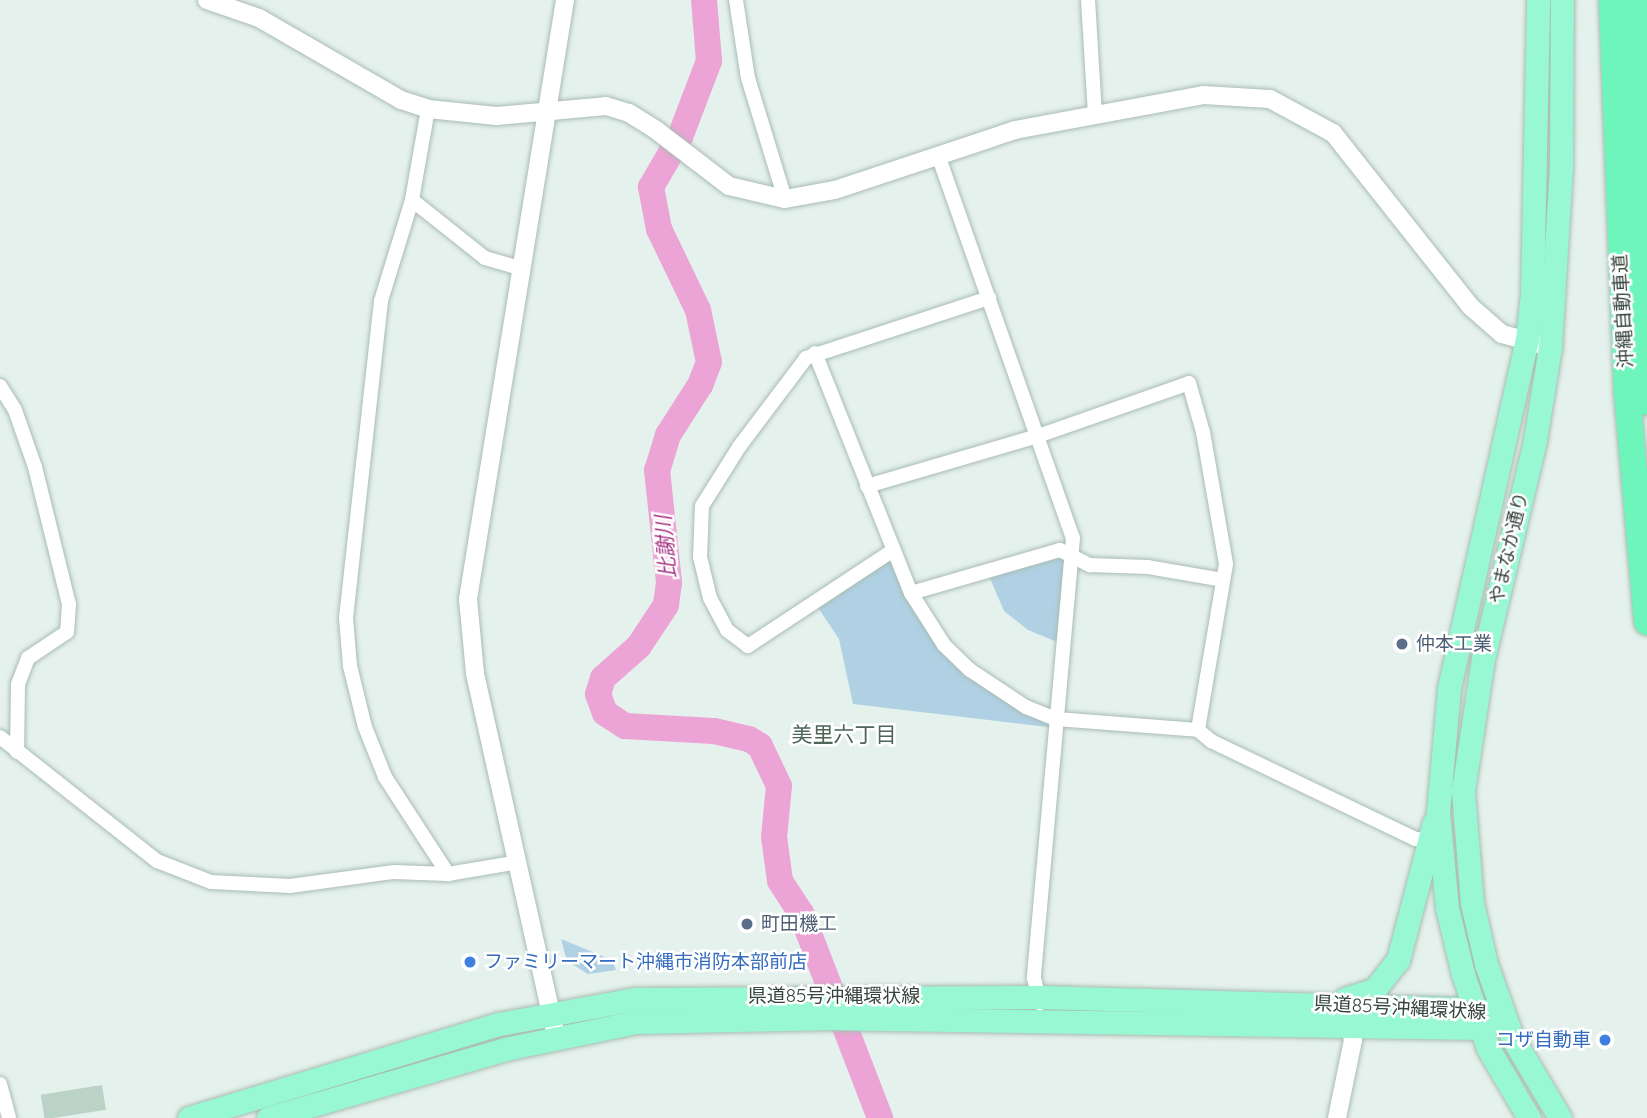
<!DOCTYPE html>
<meta charset="utf-8">
<style>
body{margin:0}
#map{position:relative;width:1647px;height:1118px;overflow:hidden;background:#e5f1ed;font-family:Quicksand,"Noto Sans JP",sans-serif}
div>[style]{position:absolute}
.green>*{inset:0;background:#b0d1e4}
.river>*{height:26px;margin:-13px;padding:0 13px;transform-origin:13px;border-radius:13px;background:#eba4d5}
.building>*{inset:0;background:#bbd2c7;transform-origin:0 0}
.roads{filter:drop-shadow(0 0 2px #a9bcb3) drop-shadow(0 0 2px #a9bcb3)}
.minor>*{height:14px;margin:-7px;padding:0 7px;transform-origin:7px;border-radius:7px;background:#fff}
.tertiary>*{height:18px;margin:-9px;padding:0 9px;transform-origin:9px;border-radius:9px;background:#fff}
.primary>*{height:23px;margin:-11.5px;padding:0 11.5px;transform-origin:11.5px;border-radius:11.5px;background:#98f8d3}
.motorway>*{height:26px;margin:-13px;padding:0 13px;transform-origin:13px;border-radius:13px;background:#6df5bb}
.dots>*{width:19px;height:19px;translate:-50% -50%;box-sizing:border-box;border:4px solid #fff;border-radius:50%}
span{translate:-50% -50%;white-space:nowrap;text-align:center;line-height:1.15;-webkit-text-stroke:5px #fff;paint-order:stroke}
.street-label{font-size:19px;color:#35443d}
.service-label{font-size:19px;color:#4e5e75}
.left{translate:0 -50%;text-align:left}
.shop-label{font-size:19px;color:#366cbe}
.right{translate:-100% -50%;text-align:right}
.water-label{font-size:21px;color:#a83583;font-style:italic}
.neighbourhood-label{font-size:21px;color:#4d6659}
</style>
<div id="map">
<div class="green">
<div style="clip-path:polygon(892px 551px,944px 645px,1056px 719px,1056px 728px,853px 704px,839px 639px,815px 603px)"></div>
<div style="clip-path:polygon(1070px 553px,1062px 644px,1028px 630px,1004px 611px,986px 569px)"></div>
<div style="clip-path:polygon(561px 939px,612px 960px,616px 970px,588px 974px,567px 961px)"></div>
</div>
<div class="river">
<div style="left:704px;top:0;width:61px;rotate:85.3deg"></div>
<div style="left:709px;top:61px;width:81px;rotate:110.9deg"></div>
<div style="left:680px;top:137px;width:58px;rotate:120.1deg"></div>
<div style="left:651px;top:187px;width:43px;rotate:79.2deg"></div>
<div style="left:659px;top:229px;width:90px;rotate:64.3deg"></div>
<div style="left:698px;top:310px;width:53px;rotate:78.1deg"></div>
<div style="left:709px;top:362px;width:25px;rotate:111deg"></div>
<div style="left:700px;top:385px;width:59px;rotate:122.6deg"></div>
<div style="left:668px;top:435px;width:37px;rotate:107deg"></div>
<div style="left:657px;top:470px;width:114px;rotate:83.9deg"></div>
<div style="left:669px;top:583px;width:22px;rotate:98deg"></div>
<div style="left:666px;top:605px;width:49px;rotate:123.4deg"></div>
<div style="left:639px;top:646px;width:48px;rotate:138.4deg"></div>
<div style="left:603px;top:678px;width:17px;rotate:107deg"></div>
<div style="left:598px;top:694px;width:20px;rotate:70deg"></div>
<div style="left:605px;top:713px;width:24px;rotate:33deg"></div>
<div style="left:625px;top:726px;width:89px;rotate:3.2deg"></div>
<div style="left:714px;top:731px;width:36px;rotate:13deg"></div>
<div style="left:749px;top:739px;width:13px;rotate:32deg"></div>
<div style="left:760px;top:746px;width:44px;rotate:64.6deg"></div>
<div style="left:779px;top:786px;width:51px;rotate:95.6deg"></div>
<div style="left:774px;top:837px;width:44px;rotate:82.2deg"></div>
<div style="left:780px;top:881px;width:38px;rotate:57deg"></div>
<div style="left:801px;top:913px;width:220px;rotate:68.9deg"></div>
</div>
<div class="building">
<div style="left:102px;top:1085px;width:25px;height:62px;rotate:81deg"></div>
</div>
<div class="roads">
<div class="minor">
<div style="left:736px;top:0;width:79px;rotate:81.3deg"></div>
<div style="left:748px;top:78px;width:127px;rotate:73deg"></div>
<div style="left:1088px;top:0;width:114px;rotate:86.5deg"></div>
<div style="left:428px;top:109px;width:92px;rotate:100deg"></div>
<div style="left:412px;top:200px;width:106px;rotate:107.1deg"></div>
<div style="left:381px;top:301px;width:319px;rotate:96.3deg"></div>
<div style="left:346px;top:618px;width:48px;rotate:85.2deg"></div>
<div style="left:350px;top:666px;width:63px;rotate:76.2deg"></div>
<div style="left:365px;top:727px;width:54px;rotate:68.2deg"></div>
<div style="left:385px;top:777px;width:116px;rotate:57deg"></div>
<div style="left:938px;top:155px;width:406px;rotate:70.6deg"></div>
<div style="left:1073px;top:538px;width:442px;rotate:95.1deg"></div>
<div style="left:1034px;top:978px;width:26px;rotate:77deg"></div>
<div style="left:412px;top:200px;width:93px;rotate:38.5deg"></div>
<div style="left:485px;top:258px;width:35px;rotate:16deg"></div>
<div style="left:815px;top:353px;width:258px;rotate:68.2deg"></div>
<div style="left:911px;top:593px;width:62px;rotate:57.6deg"></div>
<div style="left:944px;top:645px;width:36px;rotate:44deg"></div>
<div style="left:970px;top:670px;width:67px;rotate:33.5deg"></div>
<div style="left:1026px;top:707px;width:32px;rotate:22deg"></div>
<div style="left:1056px;top:719px;width:142px;rotate:4.4deg"></div>
<div style="left:1198px;top:730px;width:17px;rotate:40deg"></div>
<div style="left:1211px;top:741px;width:227px;rotate:25.6deg"></div>
<div style="left:1416px;top:839px;width:11px;rotate:5deg"></div>
<div style="left:0;top:386px;width:28px;rotate:58deg"></div>
<div style="left:15px;top:410px;width:60px;rotate:70.7deg"></div>
<div style="left:35px;top:467px;width:141px;rotate:76.1deg"></div>
<div style="left:69px;top:604px;width:28px;rotate:94deg"></div>
<div style="left:67px;top:632px;width:47px;rotate:146.3deg"></div>
<div style="left:28px;top:658px;width:28px;rotate:111deg"></div>
<div style="left:18px;top:684px;width:68px;rotate:90.8deg"></div>
<div style="left:867px;top:486px;width:178px;rotate:-16.3deg"></div>
<div style="left:1038px;top:436px;width:160px;rotate:-19.3deg"></div>
<div style="left:1189px;top:383px;width:51px;rotate:74.1deg"></div>
<div style="left:1203px;top:432px;width:134px;rotate:80.1deg"></div>
<div style="left:1226px;top:564px;width:168px;rotate:99.6deg"></div>
<div style="left:892px;top:551px;width:173px;rotate:146.6deg"></div>
<div style="left:748px;top:646px;width:26px;rotate:-143deg"></div>
<div style="left:727px;top:630px;width:36px;rotate:-118deg"></div>
<div style="left:710px;top:598px;width:42px;rotate:-103.7deg"></div>
<div style="left:700px;top:557px;width:51px;rotate:-87.8deg"></div>
<div style="left:702px;top:506px;width:70px;rotate:-57.9deg"></div>
<div style="left:739px;top:447px;width:111px;rotate:-53deg"></div>
<div style="left:806px;top:358px;width:193px;rotate:-18.2deg"></div>
<div style="left:911px;top:593px;width:155px;rotate:-16.1deg"></div>
<div style="left:1060px;top:550px;width:34px;rotate:27deg"></div>
<div style="left:1090px;top:565px;width:58px;rotate:2deg"></div>
<div style="left:1148px;top:567px;width:76px;rotate:9.8deg"></div>
<div style="left:0;top:737px;width:200px;rotate:38.3deg"></div>
<div style="left:157px;top:861px;width:58px;rotate:21.3deg"></div>
<div style="left:211px;top:882px;width:79px;rotate:2.9deg"></div>
<div style="left:290px;top:886px;width:105px;rotate:-7.7deg"></div>
<div style="left:394px;top:872px;width:54px;rotate:2.1deg"></div>
<div style="left:448px;top:874px;width:71px;rotate:-9.7deg"></div>
<div style="left:0;top:1084px;width:35px;rotate:75deg"></div>
</div>
<div class="tertiary">
<div style="left:207px;top:0;width:55px;rotate:19.1deg"></div>
<div style="left:259px;top:18px;width:164px;rotate:30deg"></div>
<div style="left:401px;top:100px;width:28px;rotate:18deg"></div>
<div style="left:428px;top:109px;width:69px;rotate:5.8deg"></div>
<div style="left:497px;top:116px;width:109px;rotate:-5.2deg"></div>
<div style="left:606px;top:106px;width:24px;rotate:17deg"></div>
<div style="left:629px;top:113px;width:32px;rotate:32deg"></div>
<div style="left:656px;top:130px;width:92px;rotate:37.5deg"></div>
<div style="left:729px;top:186px;width:57px;rotate:13.1deg"></div>
<div style="left:785px;top:199px;width:51px;rotate:-10.2deg"></div>
<div style="left:835px;top:190px;width:190px;rotate:-18.4deg"></div>
<div style="left:1015px;top:130px;width:191px;rotate:-10.5deg"></div>
<div style="left:1203px;top:95px;width:67px;rotate:3.4deg"></div>
<div style="left:1270px;top:99px;width:72px;rotate:28.4deg"></div>
<div style="left:1333px;top:133px;width:222px;rotate:51.6deg"></div>
<div style="left:1471px;top:307px;width:41px;rotate:41.1deg"></div>
<div style="left:1502px;top:334px;width:39px;rotate:15deg"></div>
<div style="left:556px;top:1036px;width:372px;rotate:-102.6deg"></div>
<div style="left:475px;top:673px;width:74px;rotate:-95.4deg"></div>
<div style="left:468px;top:599px;width:607px;rotate:-80.8deg"></div>
<div style="left:1337px;top:1118px;width:80px;rotate:-78.4deg"></div>
<div style="left:1353px;top:1040px;width:17px;rotate:-103deg"></div>
</div>
<div class="primary">
<div style="left:1345px;top:999px;width:32px;rotate:-18deg"></div>
<div style="left:1375px;top:989px;width:37px;rotate:-52deg"></div>
<div style="left:1398px;top:960px;width:142px;rotate:-75.3deg"></div>
<div style="left:189px;top:1118px;width:324px;rotate:-16.9deg"></div>
<div style="left:499px;top:1024px;width:138px;rotate:-10.4deg"></div>
<div style="left:635px;top:999px;width:405px;rotate:-0.3deg"></div>
<div style="left:1040px;top:997px;width:435px;rotate:1.6deg"></div>
<div style="left:1475px;top:1009px;width:29px;rotate:12deg"></div>
<div style="left:268px;top:1118px;width:247px;rotate:-16.2deg"></div>
<div style="left:505px;top:1049px;width:135px;rotate:-11.6deg"></div>
<div style="left:637px;top:1022px;width:184px;rotate:-1.2deg"></div>
<div style="left:821px;top:1018px;width:660px;rotate:0.87deg"></div>
<div style="left:1481px;top:1028px;width:26px;rotate:-31deg"></div>
<div style="left:1529px;top:1118px;width:81px;rotate:-120.4deg"></div>
<div style="left:1488px;top:1048px;width:78px;rotate:-108.7deg"></div>
<div style="left:1463px;top:974px;width:68px;rotate:-103.6deg"></div>
<div style="left:1447px;top:908px;width:96px;rotate:-95.4deg"></div>
<div style="left:1438px;top:812px;width:124px;rotate:-84.9deg"></div>
<div style="left:1449px;top:688px;width:357px;rotate:-77.4deg"></div>
<div style="left:1527px;top:340px;width:46px;rotate:-83.8deg"></div>
<div style="left:1532px;top:294px;width:294px;rotate:-88.8deg"></div>
<div style="left:1560px;top:1118px;width:94px;rotate:-120.7deg"></div>
<div style="left:1512px;top:1037px;width:77px;rotate:-109.6deg"></div>
<div style="left:1486px;top:964px;width:63px;rotate:-102.9deg"></div>
<div style="left:1472px;top:903px;width:112px;rotate:-94.6deg"></div>
<div style="left:1463px;top:791px;width:134px;rotate:-81.4deg"></div>
<div style="left:1483px;top:659px;width:225px;rotate:-76.6deg"></div>
<div style="left:1535px;top:440px;width:94px;rotate:-80.8deg"></div>
<div style="left:1550px;top:347px;width:181px;rotate:-86.5deg"></div>
<div style="left:1561px;top:166px;width:166px;rotate:-89.7deg"></div>
</div>
<div class="motorway">
<div style="left:1612px;top:0;width:392px;rotate:87.8deg"></div>
<div style="left:1627px;top:392px;width:231px;rotate:85deg"></div>
<div style="left:1634px;top:0;width:402px;rotate:88.1deg"></div>
</div>
</div>
<div class="dots">
<div style="left:1402px;top:644px;background:#5c6f8a"></div>
<div style="left:747px;top:924px;background:#5c6f8a"></div>
<div style="left:470px;top:962px;background:#3f7fe0"></div>
<div style="left:1605px;top:1040px;background:#3f7fe0"></div>
</div>
<div class="street-label">
<span style="left:1623px;top:311px;rotate:-93deg">沖縄自動車道</span>
<span style="left:1509px;top:548px;rotate:-77deg">やまなか通り</span>
<span style="left:834px;top:996px">県道85号沖縄環状線</span>
<span style="left:1400px;top:1008px;rotate:3deg">県道85号沖縄環状線</span>
</div>
<div class="service-label">
<span class="left" style="left:1416px;top:644px">仲本工業</span>
<span class="left" style="left:761px;top:924px">町田機工</span>
</div>
<div class="shop-label">
<span class="left" style="left:484px;top:962px">ファミリーマート沖縄市消防本部前店</span>
<span class="right" style="left:1591px;top:1040px">コザ自動車</span>
</div>
<div class="water-label">
<span style="left:665px;top:547px;rotate:-95deg">比謝川</span>
</div>
<div class="neighbourhood-label">
<span style="left:844px;top:734px">美里六丁目</span>
</div>
</div>
